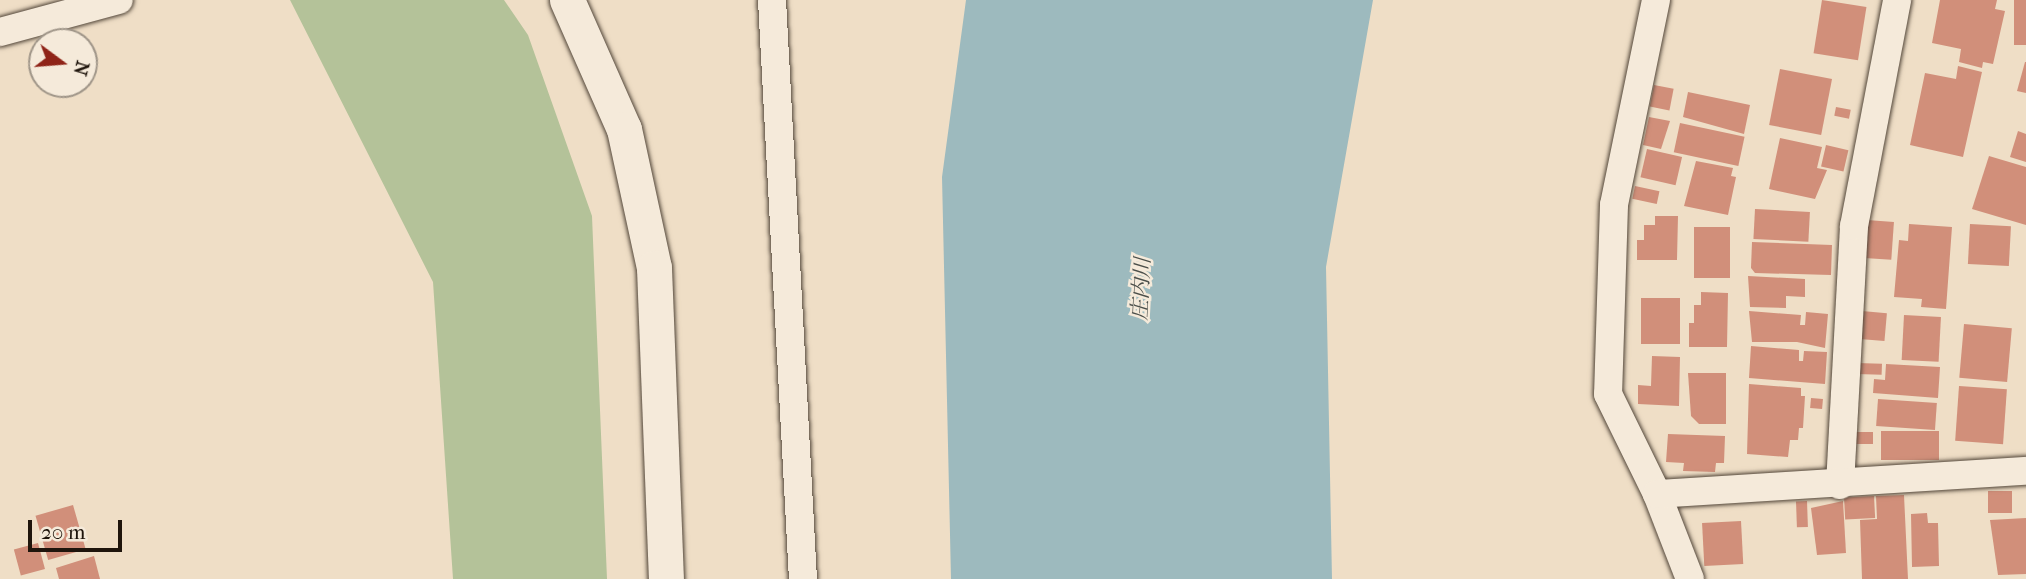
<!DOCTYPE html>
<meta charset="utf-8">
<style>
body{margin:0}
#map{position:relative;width:2026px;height:579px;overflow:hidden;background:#efdec6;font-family:"IM FELL French Canon","Noto Serif JP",serif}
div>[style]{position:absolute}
.green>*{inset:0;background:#b4c299}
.water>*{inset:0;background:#9dbabe}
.building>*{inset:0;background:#d18f7a;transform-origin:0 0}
.roads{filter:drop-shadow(0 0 2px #53473a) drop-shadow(0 0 2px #53473a)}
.minor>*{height:28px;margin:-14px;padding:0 14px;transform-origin:14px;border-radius:14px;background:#f5eada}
.tertiary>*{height:35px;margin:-17.5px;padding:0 17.5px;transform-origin:17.5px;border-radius:17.5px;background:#f5eada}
span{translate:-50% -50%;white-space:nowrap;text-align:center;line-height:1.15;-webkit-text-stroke:5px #f5eada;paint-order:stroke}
.water-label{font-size:21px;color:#4b4f4a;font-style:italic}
.north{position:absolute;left:28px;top:28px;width:70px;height:70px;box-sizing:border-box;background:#f5eada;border:2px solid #9f9588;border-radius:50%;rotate:106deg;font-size:19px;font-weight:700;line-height:28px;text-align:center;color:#1f150c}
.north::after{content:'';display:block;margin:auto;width:24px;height:32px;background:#8f2418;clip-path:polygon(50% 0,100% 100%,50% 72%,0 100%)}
.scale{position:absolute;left:28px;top:520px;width:94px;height:32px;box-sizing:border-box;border:4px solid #1f150c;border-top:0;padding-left:9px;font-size:21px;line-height:24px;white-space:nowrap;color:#1f150c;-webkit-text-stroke:5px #f5eada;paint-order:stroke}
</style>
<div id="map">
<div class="green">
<div style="clip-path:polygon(290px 0,504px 0,528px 35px,592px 216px,607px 579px,453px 579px,433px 282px)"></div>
</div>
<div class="water">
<div style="clip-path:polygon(966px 0,1373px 0,1326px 267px,1332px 579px,951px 579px,942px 177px)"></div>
</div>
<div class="building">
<div style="left:1822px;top:0;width:45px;height:54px;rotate:9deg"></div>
<div style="clip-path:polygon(1940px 0,1997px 0,1995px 9px,2005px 11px,1993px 64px,1983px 62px,1982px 68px,1959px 62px,1961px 49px,1932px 43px)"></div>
<div style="left:2014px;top:0;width:12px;height:45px"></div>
<div style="clip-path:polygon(2025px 62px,2026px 62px,2026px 93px,2017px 91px)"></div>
<div style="clip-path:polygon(1958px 66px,1982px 72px,1963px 157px,1910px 145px,1925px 73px,1956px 79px)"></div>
<div style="left:1780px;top:69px;width:53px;height:57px;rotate:11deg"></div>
<div style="left:1654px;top:85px;width:20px;height:22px;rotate:11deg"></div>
<div style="clip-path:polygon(1688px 92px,1750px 105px,1744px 134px,1683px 117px)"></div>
<div style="left:1836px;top:107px;width:15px;height:9px;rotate:11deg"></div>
<div style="clip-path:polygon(1649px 117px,1670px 121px,1661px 149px,1643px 145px)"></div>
<div style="left:1680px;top:123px;width:66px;height:30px;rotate:12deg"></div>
<div style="clip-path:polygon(2018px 131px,2026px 134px,2026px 162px,2010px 157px)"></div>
<div style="clip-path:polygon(1780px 138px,1822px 147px,1817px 168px,1827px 170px,1815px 199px,1769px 189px)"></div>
<div style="left:1826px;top:145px;width:23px;height:22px;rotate:13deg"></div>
<div style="left:1647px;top:149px;width:36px;height:29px;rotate:13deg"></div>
<div style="clip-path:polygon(1989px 156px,2026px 167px,2026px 225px,1972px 209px)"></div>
<div style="clip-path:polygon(1696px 161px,1733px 168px,1731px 176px,1736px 177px,1728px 215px,1684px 206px)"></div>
<div style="left:1635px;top:186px;width:25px;height:13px;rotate:12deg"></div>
<div style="left:1755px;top:209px;width:55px;height:30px;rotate:3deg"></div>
<div style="clip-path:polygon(1655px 216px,1678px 216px,1677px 260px,1637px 260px,1637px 240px,1644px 240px,1644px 225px,1655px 225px)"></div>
<div style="left:1867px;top:220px;width:27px;height:38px;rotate:4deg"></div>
<div style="clip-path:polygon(1909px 224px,1952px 227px,1946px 309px,1921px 307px,1922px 299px,1894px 297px,1899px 240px,1908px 241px)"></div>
<div style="left:1970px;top:224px;width:41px;height:40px;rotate:3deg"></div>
<div style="left:1694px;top:227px;width:36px;height:51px"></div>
<div style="clip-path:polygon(1752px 242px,1832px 245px,1831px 275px,1755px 273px,1751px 268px)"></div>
<div style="clip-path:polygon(1748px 276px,1805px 279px,1805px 297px,1786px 296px,1786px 308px,1750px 307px)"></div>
<div style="clip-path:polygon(1701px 292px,1728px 293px,1727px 347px,1689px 347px,1689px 323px,1694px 323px,1694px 305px,1701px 305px)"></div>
<div style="left:1641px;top:298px;width:39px;height:46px"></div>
<div style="clip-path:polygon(1749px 311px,1801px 315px,1800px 325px,1805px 325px,1806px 312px,1828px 314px,1825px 348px,1797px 342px,1752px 342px)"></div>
<div style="left:1862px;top:311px;width:25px;height:28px;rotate:5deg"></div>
<div style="left:1904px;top:315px;width:37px;height:45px;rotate:3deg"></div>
<div style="left:1964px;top:324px;width:48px;height:54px;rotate:5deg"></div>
<div style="clip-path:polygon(1751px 346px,1799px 350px,1799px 361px,1803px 361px,1804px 351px,1827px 352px,1825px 384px,1749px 378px)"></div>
<div style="clip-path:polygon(1652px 356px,1680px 357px,1679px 406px,1638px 404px,1638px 385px,1651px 386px)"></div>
<div style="left:1857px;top:363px;width:25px;height:11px;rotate:2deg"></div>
<div style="clip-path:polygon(1886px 364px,1940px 367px,1938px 398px,1873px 393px,1874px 379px,1885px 380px)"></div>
<div style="clip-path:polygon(1688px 373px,1726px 373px,1726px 424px,1699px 424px,1691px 416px)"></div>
<div style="clip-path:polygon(1749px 384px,1801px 388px,1801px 396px,1805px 396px,1803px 428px,1799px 428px,1798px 440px,1790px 440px,1788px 457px,1747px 454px)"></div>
<div style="left:1959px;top:386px;width:48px;height:55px;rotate:4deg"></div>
<div style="left:1811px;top:398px;width:12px;height:10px;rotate:5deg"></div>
<div style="left:1878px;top:399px;width:59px;height:27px;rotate:4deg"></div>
<div style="left:1939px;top:431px;width:29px;height:58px;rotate:90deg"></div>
<div style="left:1873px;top:432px;width:12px;height:20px;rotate:90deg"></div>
<div style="clip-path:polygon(1668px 434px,1725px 436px,1724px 463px,1716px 463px,1715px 472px,1683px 471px,1684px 463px,1666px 462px)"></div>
<div style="left:2012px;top:491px;width:22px;height:24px;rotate:90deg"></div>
<div style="clip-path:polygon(1904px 495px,1908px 579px,1862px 579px,1860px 520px,1877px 519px,1876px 496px)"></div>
<div style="left:1874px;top:496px;width:22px;height:30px;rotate:87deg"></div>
<div style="left:1807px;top:501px;width:26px;height:11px;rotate:88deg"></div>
<div style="clip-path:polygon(1843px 501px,1846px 553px,1817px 555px,1811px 508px)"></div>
<div style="left:73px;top:505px;width:46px;height:39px;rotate:74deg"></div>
<div style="clip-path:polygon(1927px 513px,1928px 523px,1938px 523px,1939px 566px,1912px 567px,1911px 514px)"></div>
<div style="clip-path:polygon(2026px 518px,2026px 574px,1998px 575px,1990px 520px)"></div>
<div style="left:1741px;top:521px;width:43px;height:39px;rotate:87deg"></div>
<div style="left:38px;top:543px;width:27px;height:25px;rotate:75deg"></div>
<div style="clip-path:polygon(94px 556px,100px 579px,59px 579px,56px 568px)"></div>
</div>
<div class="roads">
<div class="minor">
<div style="left:772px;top:0;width:580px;rotate:86.94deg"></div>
<div style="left:1656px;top:0;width:209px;rotate:101.6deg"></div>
<div style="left:1614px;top:205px;width:189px;rotate:91.8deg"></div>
<div style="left:1608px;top:394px;width:111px;rotate:63.9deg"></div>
<div style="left:1657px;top:494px;width:91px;rotate:68.8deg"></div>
<div style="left:0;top:32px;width:123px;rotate:-15.1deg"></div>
<div style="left:1840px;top:485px;width:259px;rotate:-86.9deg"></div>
<div style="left:1854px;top:226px;width:230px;rotate:-79.2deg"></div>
<div style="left:1657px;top:494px;width:370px;rotate:-3.6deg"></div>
</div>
<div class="tertiary">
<div style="left:567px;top:0;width:141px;rotate:66.2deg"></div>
<div style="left:624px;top:129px;width:142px;rotate:77.8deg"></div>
<div style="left:654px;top:268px;width:311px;rotate:87.8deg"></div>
</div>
</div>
<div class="water-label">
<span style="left:1141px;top:289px;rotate:-87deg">庄内川</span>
</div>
<div class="north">N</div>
<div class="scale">20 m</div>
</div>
